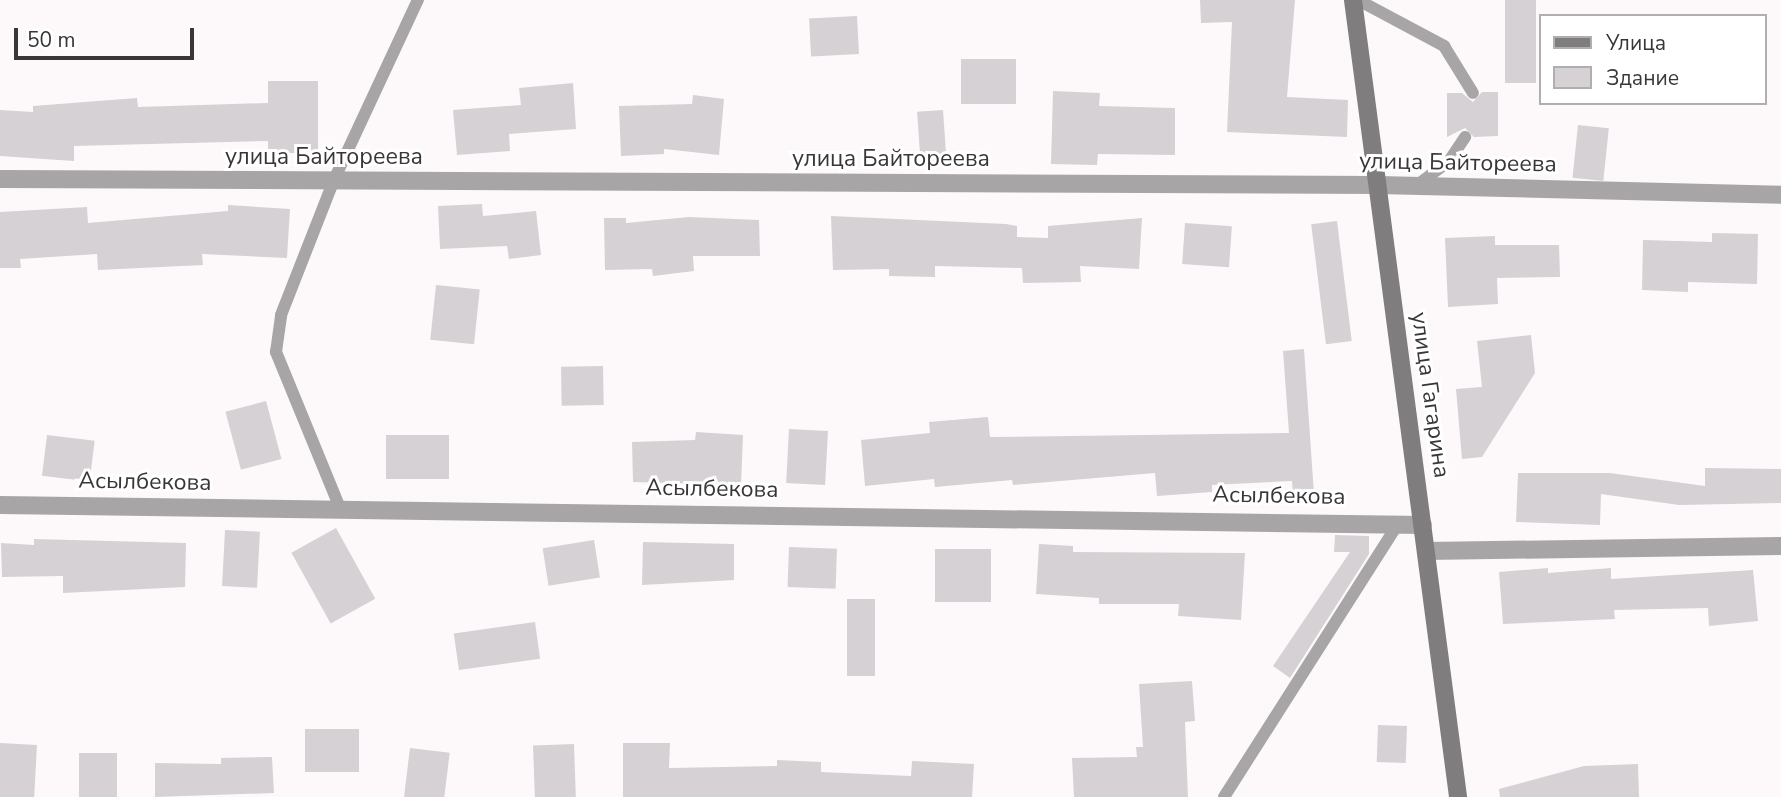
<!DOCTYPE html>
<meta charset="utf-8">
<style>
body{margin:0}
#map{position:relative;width:1781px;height:797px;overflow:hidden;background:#fdf9fb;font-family:"Nunito Sans",sans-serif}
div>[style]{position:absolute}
.building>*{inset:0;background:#d6d1d4;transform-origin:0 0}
.service>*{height:12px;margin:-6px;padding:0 6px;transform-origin:6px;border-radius:6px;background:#a7a5a6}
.minor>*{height:18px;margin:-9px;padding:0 9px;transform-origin:9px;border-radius:9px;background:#a7a5a6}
.secondary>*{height:18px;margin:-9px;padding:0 9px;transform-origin:9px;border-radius:9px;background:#7f7d7e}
span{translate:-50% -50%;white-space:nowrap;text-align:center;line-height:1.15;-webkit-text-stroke:6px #fff;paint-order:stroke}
.street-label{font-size:23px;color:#383637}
.legend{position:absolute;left:1539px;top:14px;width:228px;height:91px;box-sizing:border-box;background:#fff;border:2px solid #afafaf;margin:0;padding:9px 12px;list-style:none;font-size:21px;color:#383637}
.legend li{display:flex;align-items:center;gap:14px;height:35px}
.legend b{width:35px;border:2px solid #afafaf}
.scale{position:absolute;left:14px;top:28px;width:180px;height:32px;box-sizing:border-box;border:4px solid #383637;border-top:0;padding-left:9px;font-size:21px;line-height:24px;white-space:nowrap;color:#383637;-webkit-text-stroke:5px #fff;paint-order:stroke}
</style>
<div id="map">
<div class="building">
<div style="clip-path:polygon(1200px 0,1295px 0,1287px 97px,1348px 100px,1347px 137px,1227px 132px,1232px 22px,1201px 23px)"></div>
<div style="left:1505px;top:0;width:31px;height:83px"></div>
<div style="left:857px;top:16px;width:38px;height:48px;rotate:87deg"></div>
<div style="left:961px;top:59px;width:55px;height:45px"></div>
<div style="clip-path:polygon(268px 81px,318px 81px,318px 153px,268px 153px,268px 141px,74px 146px,74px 161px,0 156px,0 110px,33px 112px,33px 106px,137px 98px,138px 107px,268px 103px)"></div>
<div style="clip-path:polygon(573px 83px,576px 129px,509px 134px,510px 151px,457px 155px,453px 110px,521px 105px,519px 88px)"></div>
<div style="clip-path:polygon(1053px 91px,1100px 93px,1099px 106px,1175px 108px,1175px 155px,1098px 154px,1097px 165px,1051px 164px)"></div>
<div style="clip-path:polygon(1482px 92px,1498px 92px,1498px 136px,1474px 137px,1465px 128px,1447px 137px,1447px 93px,1462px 93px,1473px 102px)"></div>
<div style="clip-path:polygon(693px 95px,724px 99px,719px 155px,664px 149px,664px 154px,621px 156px,619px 106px,692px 104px)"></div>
<div style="left:943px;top:110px;width:46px;height:26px;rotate:86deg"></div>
<div style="left:1578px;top:125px;width:31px;height:53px;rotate:6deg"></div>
<div style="clip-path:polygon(482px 204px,483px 216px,536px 211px,541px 255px,509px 259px,507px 246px,440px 249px,438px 206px)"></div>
<div style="clip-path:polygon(228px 205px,290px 209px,287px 258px,202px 254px,203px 265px,98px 270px,97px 254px,20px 259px,21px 268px,0 268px,0 212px,87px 207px,88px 223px,228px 211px)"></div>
<div style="clip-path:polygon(831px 216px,1006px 224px,1017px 226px,1017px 237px,1048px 238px,1048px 226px,1142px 218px,1139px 269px,1080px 266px,1081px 282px,1023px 283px,1022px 268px,935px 266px,935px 277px,889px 276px,889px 269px,833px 270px)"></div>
<div style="clip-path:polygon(689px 217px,759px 220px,760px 256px,693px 256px,694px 271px,653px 276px,652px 269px,605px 270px,604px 218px,626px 218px,626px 223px)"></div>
<div style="left:1337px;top:221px;width:121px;height:26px;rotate:83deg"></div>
<div style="left:1185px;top:223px;width:47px;height:41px;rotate:4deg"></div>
<div style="clip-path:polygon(1712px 233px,1758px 234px,1757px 284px,1688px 282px,1688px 292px,1642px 290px,1643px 240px,1712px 242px)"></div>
<div style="clip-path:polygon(1495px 236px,1495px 245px,1559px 245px,1560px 277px,1497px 278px,1498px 304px,1448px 307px,1445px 238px)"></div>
<div style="left:436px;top:285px;width:44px;height:55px;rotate:6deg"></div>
<div style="clip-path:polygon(1531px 335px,1535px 373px,1482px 457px,1462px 459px,1456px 389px,1482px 387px,1477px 341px)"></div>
<div style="clip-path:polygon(1304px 349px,1314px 494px,1293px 496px,1292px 481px,1212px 485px,1212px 492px,1157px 496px,1155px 473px,1013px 485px,1012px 480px,935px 487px,934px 479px,865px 486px,861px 440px,930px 433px,929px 422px,988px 417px,990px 437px,1289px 433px,1283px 351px)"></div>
<div style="left:603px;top:366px;width:39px;height:42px;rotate:89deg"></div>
<div style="left:266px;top:401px;width:60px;height:42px;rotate:75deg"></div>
<div style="left:789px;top:429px;width:39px;height:54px;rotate:3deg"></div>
<div style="clip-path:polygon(696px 432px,743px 435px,741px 485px,633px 482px,632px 442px,695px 440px)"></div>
<div style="left:47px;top:435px;width:48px;height:41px;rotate:7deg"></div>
<div style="left:386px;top:435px;width:63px;height:44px"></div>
<div style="clip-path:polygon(1705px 468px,1781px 469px,1781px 503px,1679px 505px,1601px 494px,1600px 525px,1516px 522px,1518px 473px,1610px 473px,1705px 486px)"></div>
<div style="left:336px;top:528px;width:81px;height:51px;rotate:61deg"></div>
<div style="left:225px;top:530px;width:35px;height:56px;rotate:3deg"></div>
<div style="clip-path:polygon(1335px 535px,1369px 536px,1369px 554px,1290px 678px,1273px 666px,1350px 552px,1334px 552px)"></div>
<div style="clip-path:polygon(34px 539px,186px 543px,185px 587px,63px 593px,63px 576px,2px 577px,1px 543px,34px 545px)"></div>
<div style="left:594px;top:540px;width:38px;height:52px;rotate:81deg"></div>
<div style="clip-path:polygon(643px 542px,734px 544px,734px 580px,642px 585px)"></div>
<div style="clip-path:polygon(1039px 544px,1073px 546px,1073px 552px,1245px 553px,1241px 620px,1178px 616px,1179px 604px,1099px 604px,1099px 598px,1036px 594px)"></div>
<div style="left:789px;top:547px;width:48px;height:40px;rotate:2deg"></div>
<div style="left:935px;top:549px;width:56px;height:53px"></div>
<div style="clip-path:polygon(1548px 568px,1548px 573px,1611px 568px,1611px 579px,1753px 570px,1758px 621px,1709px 626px,1708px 608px,1614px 610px,1615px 619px,1503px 624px,1499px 572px)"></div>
<div style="left:847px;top:599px;width:28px;height:77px"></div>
<div style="left:535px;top:622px;width:37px;height:82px;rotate:82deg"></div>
<div style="clip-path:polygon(1192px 681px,1195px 721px,1185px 722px,1188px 797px,1074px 797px,1072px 758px,1137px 757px,1136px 747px,1143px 747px,1139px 684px)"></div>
<div style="left:1378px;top:725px;width:29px;height:37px;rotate:2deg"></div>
<div style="left:305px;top:729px;width:54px;height:43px"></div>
<div style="left:0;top:743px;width:37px;height:54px;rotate:3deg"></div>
<div style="clip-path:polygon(623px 743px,670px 743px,669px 768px,777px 766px,777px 760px,821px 762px,821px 772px,911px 776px,912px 761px,974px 764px,972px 797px,623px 797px)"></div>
<div style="left:574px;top:744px;width:53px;height:41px;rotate:88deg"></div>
<div style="left:410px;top:748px;width:40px;height:49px;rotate:7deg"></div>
<div style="left:79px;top:753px;width:38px;height:44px"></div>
<div style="clip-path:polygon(272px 757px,274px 793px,155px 797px,155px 763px,221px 764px,221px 758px)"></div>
<div style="clip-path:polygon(1638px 764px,1639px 797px,1500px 797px,1499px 789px,1584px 766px)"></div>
</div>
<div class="service">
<div style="left:1358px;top:0;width:98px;rotate:28.1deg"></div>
<div style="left:1444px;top:46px;width:55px;rotate:58.3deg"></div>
<div style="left:1416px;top:186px;width:41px;rotate:-37.1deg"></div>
<div style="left:1449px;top:161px;width:29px;rotate:-56deg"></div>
<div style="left:340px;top:508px;width:169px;rotate:-112.3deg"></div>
<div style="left:276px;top:352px;width:37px;rotate:-82deg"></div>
<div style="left:281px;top:315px;width:143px;rotate:-68.6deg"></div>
<div style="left:333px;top:182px;width:201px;rotate:-65deg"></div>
<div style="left:1224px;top:797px;width:326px;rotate:-57.5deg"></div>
</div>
<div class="minor">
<div style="left:0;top:179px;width:1378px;rotate:0.25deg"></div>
<div style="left:1378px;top:185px;width:403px;rotate:1.4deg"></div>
<div style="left:0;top:505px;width:1423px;rotate:0.81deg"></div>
<div style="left:1426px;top:551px;width:355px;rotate:-0.8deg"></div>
</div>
<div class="secondary">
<div style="left:1353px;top:0;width:804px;rotate:82.49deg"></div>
</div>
<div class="street-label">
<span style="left:324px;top:157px">улица Байтореева</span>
<span style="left:891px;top:159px">улица Байтореева</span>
<span style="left:1458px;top:163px;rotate:1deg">улица Байтореева</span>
<span style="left:1430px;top:395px;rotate:82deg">улица Гагарина</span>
<span style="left:145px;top:482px;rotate:1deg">Асылбекова</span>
<span style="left:712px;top:489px;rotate:1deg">Асылбекова</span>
<span style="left:1279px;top:496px;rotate:1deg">Асылбекова</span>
</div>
<ul class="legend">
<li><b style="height:9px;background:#7f7d7e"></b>Улица</li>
<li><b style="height:19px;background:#d6d1d4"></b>Здание</li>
</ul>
<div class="scale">50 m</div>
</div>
